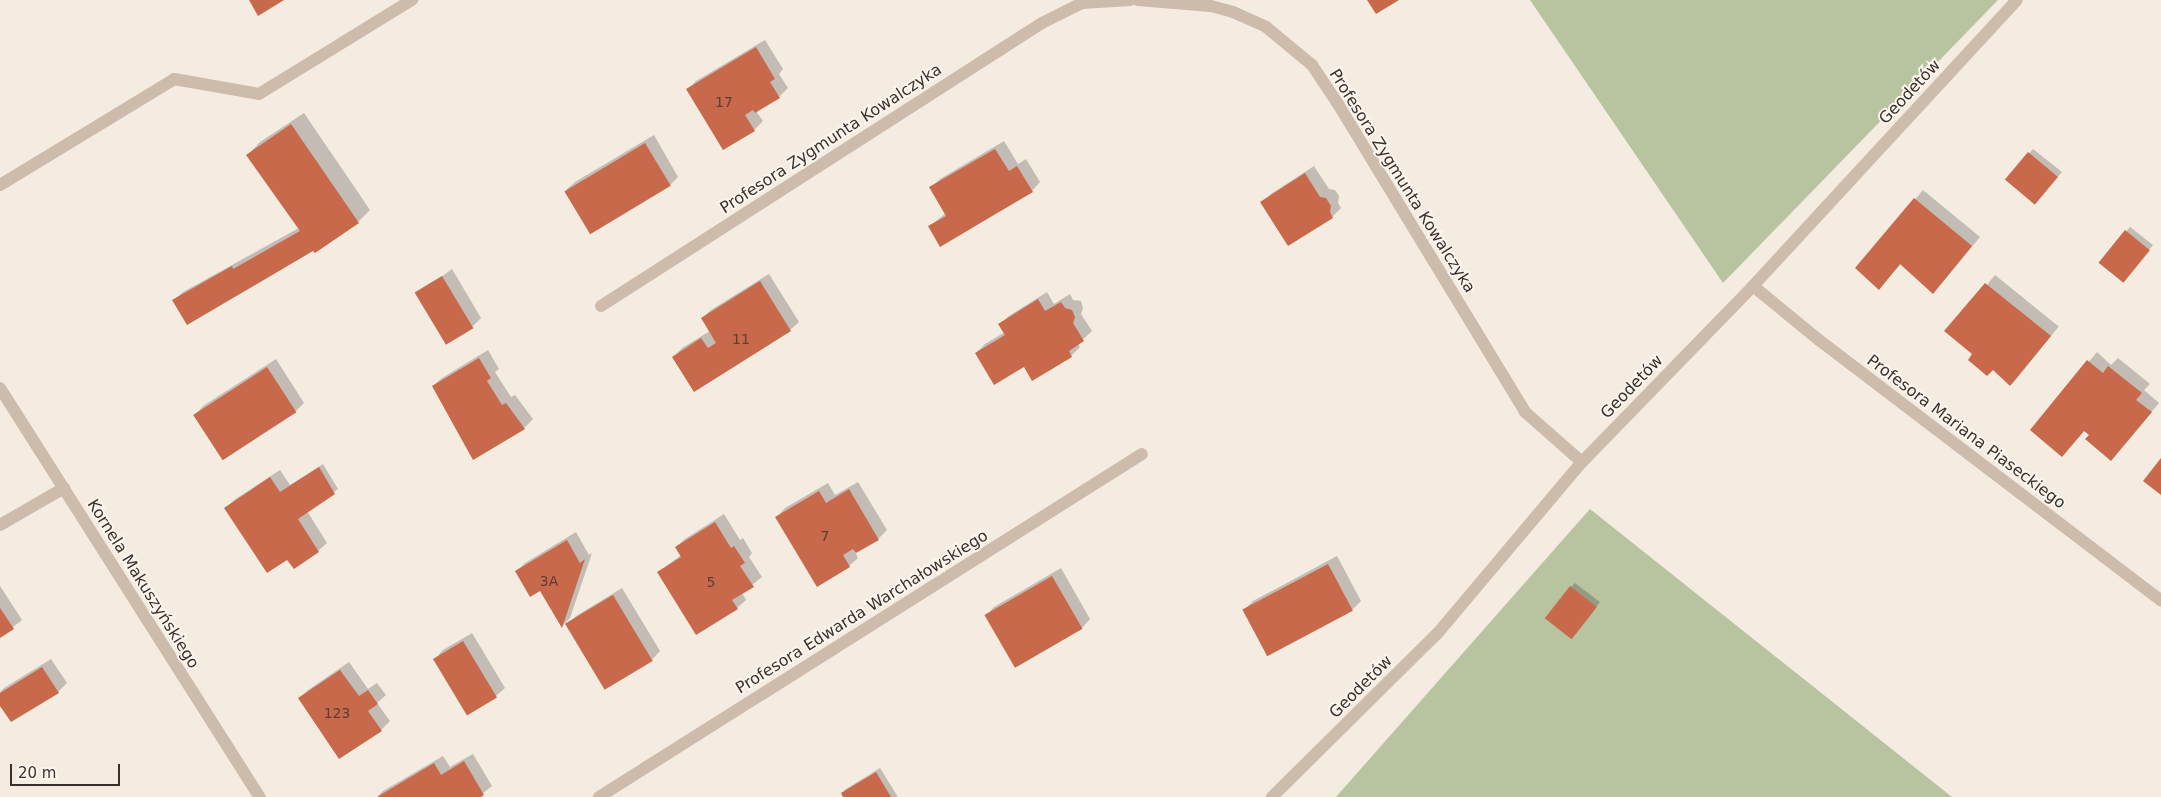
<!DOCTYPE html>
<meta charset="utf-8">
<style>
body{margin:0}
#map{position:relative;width:2161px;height:797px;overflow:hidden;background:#f4ebe1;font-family:"DejaVu Sans",sans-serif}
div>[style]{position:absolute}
.green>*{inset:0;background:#b8c4a0}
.shadow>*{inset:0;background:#0003;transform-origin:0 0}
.building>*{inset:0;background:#c8694b;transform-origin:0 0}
.service>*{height:12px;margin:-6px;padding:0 6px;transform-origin:6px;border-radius:6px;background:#cdbbac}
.minor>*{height:12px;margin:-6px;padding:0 6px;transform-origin:6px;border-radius:6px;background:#cdbbac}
.tertiary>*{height:12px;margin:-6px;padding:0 6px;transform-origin:6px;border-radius:6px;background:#cdbbac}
span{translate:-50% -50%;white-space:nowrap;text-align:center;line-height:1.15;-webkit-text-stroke:4px #fbf5ee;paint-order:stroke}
.number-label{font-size:14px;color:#5e3e33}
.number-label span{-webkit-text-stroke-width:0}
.street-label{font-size:16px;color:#3b302b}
.scale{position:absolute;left:10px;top:764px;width:110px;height:22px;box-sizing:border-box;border:2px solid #3b302b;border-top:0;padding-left:6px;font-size:15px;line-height:18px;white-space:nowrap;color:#3b302b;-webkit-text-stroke:4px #fbf5ee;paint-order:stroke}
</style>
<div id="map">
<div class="green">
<div style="clip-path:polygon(1530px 0,1998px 0,1723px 283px)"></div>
<div style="clip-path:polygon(1590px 509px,1952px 797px,1336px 797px)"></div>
</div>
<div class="shadow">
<div style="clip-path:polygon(765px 40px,783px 69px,779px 74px,788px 88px,779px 97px,756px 111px,763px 121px,754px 130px,688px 90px,696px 81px)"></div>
<div style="clip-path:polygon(304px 113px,370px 210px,358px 222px,314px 249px,174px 300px,183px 292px,299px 228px,248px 155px,260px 142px)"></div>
<div style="clip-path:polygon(654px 135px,678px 177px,670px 185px,566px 190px,575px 182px)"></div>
<div style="clip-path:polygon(1004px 141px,1018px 164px,1026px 159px,1040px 182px,1032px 191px,930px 226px,946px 213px,931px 188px,940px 179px)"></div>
<div style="clip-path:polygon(2033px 149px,2062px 172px,2039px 198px,2007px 180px)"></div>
<div style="clip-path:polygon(1314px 166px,1329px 189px,1335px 190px,1339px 196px,1338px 203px,1341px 208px,1332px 217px,1262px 203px,1271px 194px)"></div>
<div style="clip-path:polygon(1923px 190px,1980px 237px,1941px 284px,1901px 264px,1879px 288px,1857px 268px)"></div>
<div style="clip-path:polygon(2130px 227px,2153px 245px,2128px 276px,2100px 262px)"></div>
<div style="clip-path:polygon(452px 269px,481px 318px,472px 327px,448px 341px,417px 295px)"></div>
<div style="clip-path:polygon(769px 274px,799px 322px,790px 330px,673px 357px,682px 348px,710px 331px,702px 318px,711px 310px)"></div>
<div style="left:1995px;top:275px;width:82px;height:74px;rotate:39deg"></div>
<div style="clip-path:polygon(1047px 292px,1054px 304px,1070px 294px,1073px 300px,1081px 301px,1083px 308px,1081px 314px,1092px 331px,1078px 344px,1080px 347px,1071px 356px,1024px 365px,976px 353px,985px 344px,1005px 332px,1000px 324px,1009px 316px)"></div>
<div style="clip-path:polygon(488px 350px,499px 369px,495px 372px,511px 397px,515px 395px,533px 419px,524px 428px,433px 386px,442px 378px)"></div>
<div style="clip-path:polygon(2097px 352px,2111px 365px,2118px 358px,2150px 384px,2144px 390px,2159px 403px,2111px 459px,2085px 430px,2062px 456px,2032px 430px)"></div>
<div style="clip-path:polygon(276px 359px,304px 403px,296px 411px,223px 458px,195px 415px,203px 406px)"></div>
<div style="clip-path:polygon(323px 464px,338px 489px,307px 511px,327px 543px,318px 551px,288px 558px,226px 508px,234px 500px,280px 470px,290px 485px)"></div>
<div style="clip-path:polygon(858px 482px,887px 530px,878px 539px,855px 552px,858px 558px,849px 566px,777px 517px,785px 508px,828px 483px,835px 495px)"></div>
<div style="clip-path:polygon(724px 514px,740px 540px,743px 538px,752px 553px,749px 557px,762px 577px,742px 593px,746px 600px,737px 608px,659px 572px,681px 555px,676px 547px,685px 539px)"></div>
<div style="clip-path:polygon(576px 532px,589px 555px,592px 553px,570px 618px,562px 626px,540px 589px,517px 571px,525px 563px)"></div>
<div style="clip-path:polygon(1337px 556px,1361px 601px,1352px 610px,1244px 610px,1253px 601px)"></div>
<div style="clip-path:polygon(1061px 568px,1090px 619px,1082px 628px,986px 616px,994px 607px)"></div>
<div style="clip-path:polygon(1575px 583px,1600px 602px,1576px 634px,1571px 587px)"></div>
<div style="clip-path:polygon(0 586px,22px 620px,0 637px)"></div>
<div style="clip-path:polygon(622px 588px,660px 651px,652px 660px,605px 688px,568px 625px,576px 616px)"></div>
<div style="clip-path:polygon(472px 633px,505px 688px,496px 696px,435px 659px,443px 650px)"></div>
<div style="clip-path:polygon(51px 659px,67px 683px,58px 692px,0 704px,0 692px,4px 688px)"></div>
<div style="clip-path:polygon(349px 662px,368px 689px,377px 683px,386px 695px,377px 703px,390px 721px,381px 730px,299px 699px,308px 690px)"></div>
<div style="clip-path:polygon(473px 754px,492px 786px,478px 797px,377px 797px,383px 791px,443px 756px,450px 767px)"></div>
<div style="clip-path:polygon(880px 768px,898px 797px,844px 797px,842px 794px,846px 789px)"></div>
</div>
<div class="building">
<div style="clip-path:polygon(249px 0,284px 0,258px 16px)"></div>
<div style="clip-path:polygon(1367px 0,1399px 0,1376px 14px)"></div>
<div style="clip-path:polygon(756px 47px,775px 79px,770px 82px,780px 98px,755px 113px,753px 110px,745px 115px,755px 131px,723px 150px,686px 89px)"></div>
<div style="clip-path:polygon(291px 124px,359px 223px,315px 253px,313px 251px,187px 325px,172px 300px,232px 266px,233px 269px,300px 231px,246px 155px)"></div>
<div style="left:645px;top:143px;width:50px;height:94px;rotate:59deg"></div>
<div style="clip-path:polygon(995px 149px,1009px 171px,1017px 166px,1033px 192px,940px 247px,928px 226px,946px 216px,929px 187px)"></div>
<div style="left:2028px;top:152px;width:39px;height:36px;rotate:40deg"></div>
<div style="clip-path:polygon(1305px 173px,1320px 197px,1326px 198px,1331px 206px,1330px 212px,1333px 218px,1288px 246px,1260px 202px)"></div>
<div style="clip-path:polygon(1914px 198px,1972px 246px,1933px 294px,1900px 264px,1879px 290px,1855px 268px)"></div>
<div style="left:2125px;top:230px;width:32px;height:42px;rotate:39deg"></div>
<div style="left:442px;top:276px;width:61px;height:32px;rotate:59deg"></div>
<div style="clip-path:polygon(760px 281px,791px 331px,694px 392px,672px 357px,701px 338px,708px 348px,716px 343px,701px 318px)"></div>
<div style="clip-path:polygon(1985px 283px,2051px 336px,2010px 386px,1993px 370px,1987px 376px,1968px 360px,1972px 354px,1944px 331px)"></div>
<div style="clip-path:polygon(1038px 299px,1045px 311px,1061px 302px,1065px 308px,1072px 310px,1075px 317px,1073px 323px,1084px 341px,1069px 351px,1072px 357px,1032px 381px,1024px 367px,994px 385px,975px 353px,1005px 335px,998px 324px)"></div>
<div style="clip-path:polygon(479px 358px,491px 378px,487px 381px,502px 405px,506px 403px,525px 429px,473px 460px,432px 386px)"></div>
<div style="clip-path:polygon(2087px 360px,2103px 373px,2108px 366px,2142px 393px,2136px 400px,2152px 412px,2111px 461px,2085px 439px,2089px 435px,2084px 431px,2062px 457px,2030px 430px)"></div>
<div style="left:267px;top:367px;width:54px;height:88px;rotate:57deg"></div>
<div style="clip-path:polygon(2161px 458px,2161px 495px,2143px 481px)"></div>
<div style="clip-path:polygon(319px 467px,335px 494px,298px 519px,319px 552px,294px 569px,287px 560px,267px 573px,224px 508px,270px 477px,280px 492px)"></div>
<div style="clip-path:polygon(849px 489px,879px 540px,856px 553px,853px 549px,843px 555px,850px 567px,817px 587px,775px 517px,819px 491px,826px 503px)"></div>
<div style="clip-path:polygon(715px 522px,731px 548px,734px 546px,745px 563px,740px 566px,754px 587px,732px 600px,738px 609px,696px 635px,657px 572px,681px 557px,675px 547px)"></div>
<div style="clip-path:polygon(567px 540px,580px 563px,585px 559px,562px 628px,540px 591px,530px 597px,515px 571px)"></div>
<div style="left:1328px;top:564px;width:53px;height:97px;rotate:62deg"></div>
<div style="left:1052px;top:576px;width:61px;height:78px;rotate:60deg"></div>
<div style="left:1570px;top:586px;width:34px;height:41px;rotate:38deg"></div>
<div style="left:613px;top:595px;width:77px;height:56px;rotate:59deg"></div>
<div style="clip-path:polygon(0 608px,14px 629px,0 638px)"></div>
<div style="left:463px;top:641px;width:66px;height:35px;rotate:59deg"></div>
<div style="clip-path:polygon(42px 667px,59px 693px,11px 722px,0 706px,0 693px)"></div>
<div style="clip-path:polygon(340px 670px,359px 696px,368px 690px,378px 704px,368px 711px,382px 731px,339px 759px,298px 698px)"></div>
<div style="clip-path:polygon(464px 761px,484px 795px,481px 797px,377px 797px,434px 763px,441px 775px)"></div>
<div style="clip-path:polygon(876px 772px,891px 797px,843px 797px,841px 793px)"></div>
</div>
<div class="service">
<div style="left:1138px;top:0;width:73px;rotate:4.7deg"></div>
<div style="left:1211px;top:6px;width:23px;rotate:15deg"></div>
<div style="left:1233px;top:12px;width:36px;rotate:24deg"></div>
<div style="left:1266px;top:27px;width:60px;rotate:39.6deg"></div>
<div style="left:1312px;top:65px;width:47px;rotate:56.3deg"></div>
<div style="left:1338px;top:104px;width:360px;rotate:58.7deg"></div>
<div style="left:1525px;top:412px;width:76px;rotate:41.3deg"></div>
<div style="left:0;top:185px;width:204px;rotate:-31.3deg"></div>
<div style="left:174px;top:79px;width:86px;rotate:10deg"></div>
<div style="left:259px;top:94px;width:180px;rotate:-31.6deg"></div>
<div style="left:601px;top:306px;width:524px;rotate:-32.69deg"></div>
<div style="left:1042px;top:23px;width:45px;rotate:-26.6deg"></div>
<div style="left:1082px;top:3px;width:48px;rotate:-3.6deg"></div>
<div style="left:0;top:525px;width:74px;rotate:-30deg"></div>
<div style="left:599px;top:797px;width:642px;rotate:-32.28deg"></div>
</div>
<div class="minor">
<div style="left:1753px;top:286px;width:85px;rotate:39.3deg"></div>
<div style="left:1819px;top:340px;width:430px;rotate:37.3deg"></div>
<div style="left:1272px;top:797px;width:232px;rotate:-44.7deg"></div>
<div style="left:1437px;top:634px;width:225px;rotate:-49.9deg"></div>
<div style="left:1582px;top:462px;width:245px;rotate:-45.8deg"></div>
<div style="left:1753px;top:286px;width:389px;rotate:-47.3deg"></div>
</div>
<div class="tertiary">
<div style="left:0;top:388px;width:485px;rotate:57.6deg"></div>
</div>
<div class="number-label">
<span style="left:724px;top:102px">17</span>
<span style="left:741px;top:339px">11</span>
<span style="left:825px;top:536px">7</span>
<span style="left:549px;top:581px">3A</span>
<span style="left:711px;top:582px">5</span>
<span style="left:337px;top:713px">123</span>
</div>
<div class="street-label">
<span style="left:1910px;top:92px;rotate:-47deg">Geodetów</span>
<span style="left:831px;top:139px;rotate:-33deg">Profesora Zygmunta Kowalczyka</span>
<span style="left:1402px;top:181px;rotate:58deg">Profesora Zygmunta Kowalczyka</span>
<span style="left:1632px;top:387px;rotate:-46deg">Geodetów</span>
<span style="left:1966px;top:432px;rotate:37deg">Profesora Mariana Piaseckiego</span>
<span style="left:143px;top:584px;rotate:58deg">Kornela Makuszyńskiego</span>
<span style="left:862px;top:612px;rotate:-32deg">Profesora Edwarda Warchałowskiego</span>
<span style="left:1361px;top:687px;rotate:-45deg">Geodetów</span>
</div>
<div class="scale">20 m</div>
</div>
